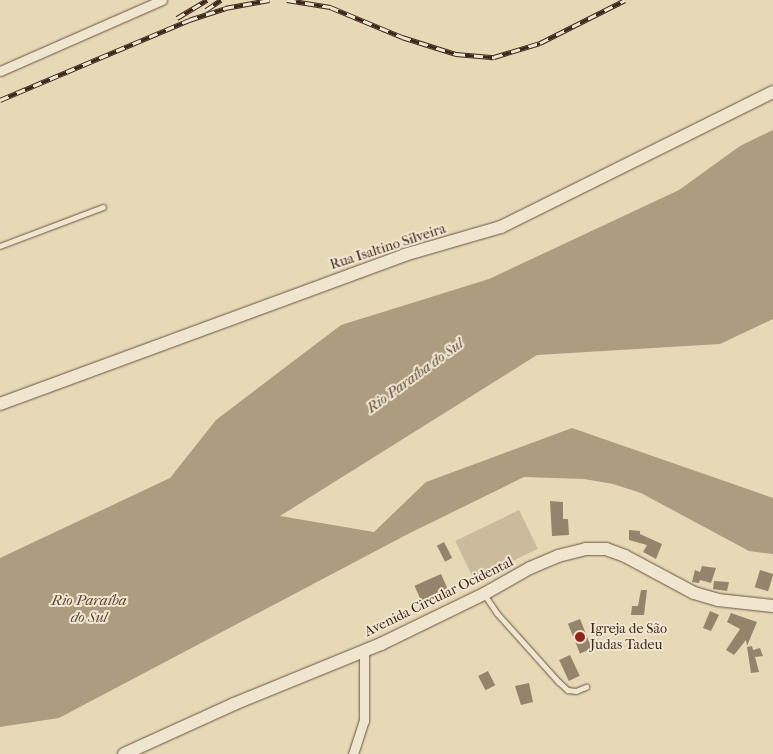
<!DOCTYPE html>
<meta charset="utf-8">
<style>
body{margin:0}
#map{position:relative;width:773px;height:754px;overflow:hidden;background:#e8d9b6;font-family:"IM FELL French Canon",serif}
div>[style]{position:absolute}
.green>*{inset:0;background:#cbbb9c;transform-origin:0 0}
.water>*{inset:0;background:#ae9c81}
.building>*{inset:0;background:#96836c;transform-origin:0 0}
.roads{filter:drop-shadow(0 0 1px #685342) drop-shadow(0 0 1px #685342)}
.lane>*{height:4.5px;margin:-2.25px;padding:0 2.25px;transform-origin:2.25px;border-radius:2.25px;background:#f0e6d0}
.street>*{height:9px;margin:-4.5px;padding:0 4.5px;transform-origin:4.5px;border-radius:4.5px;background:#f0e6d0}
.secondary>*{height:12px;margin:-6px;padding:0 6px;transform-origin:6px;border-radius:6px;background:#f0e6d0}
.rail>*{height:5px;margin-top:-2.5px;transform-origin:0;background:repeating-linear-gradient(90deg,#f0e6d0 0 9px,#3d261b 0 18px);box-sizing:border-box;border-block:1px solid #3d261b}
.dots>*{width:14px;height:14px;translate:-50% -50%;box-sizing:border-box;border:2px solid #f0e6d0;border-radius:50%}
span{translate:-50% -50%;white-space:nowrap;text-align:center;line-height:1.15;-webkit-text-stroke:4px #f0e6d0;paint-order:stroke}
.street-label{font-size:14px;color:#3d261b}
.poi-label{font-size:14px;color:#3d261b}
.left{translate:0 -50%;text-align:left}
.water-label{font-size:15px;color:#5f493a;font-style:italic}
</style>
<div id="map">
<div class="green">
<div style="left:519px;top:510px;width:43px;height:71px;rotate:64deg"></div>
</div>
<div class="water">
<div style="clip-path:polygon(773px 130px,773px 319px,720px 344px,537px 355px,280px 516px,374px 532px,426px 482px,572px 428px,773px 498px,773px 554px,749px 551px,641px 493px,613px 484px,584px 479px,524px 477px,406px 535px,59px 718px,0 727px,0 558px,170px 478px,216px 420px,341px 325px,489px 279px,679px 190px,740px 146px)"></div>
</div>
<div class="building">
<div style="clip-path:polygon(550px 501px,563px 502px,563px 519px,568px 519px,569px 535px,552px 536px)"></div>
<div style="clip-path:polygon(629px 530px,640px 531px,640px 534px,662px 544px,656px 559px,643px 552px,647px 545px,629px 540px)"></div>
<div style="left:444px;top:542px;width:18px;height:8px;rotate:63deg"></div>
<div style="clip-path:polygon(702px 566px,716px 568px,711px 583px,700px 580px,699px 583px,692px 582px,695px 570px,700px 572px)"></div>
<div style="left:760px;top:570px;width:14px;height:18px;rotate:17deg"></div>
<div style="left:441px;top:574px;width:17px;height:29px;rotate:66deg"></div>
<div style="clip-path:polygon(714px 581px,729px 582px,727px 591px,713px 589px)"></div>
<div style="clip-path:polygon(641px 590px,647px 590px,644px 615px,631px 615px,632px 606px,638px 606px)"></div>
<div style="clip-path:polygon(710px 611px,719px 615px,711px 631px,703px 628px)"></div>
<div style="clip-path:polygon(731px 613px,757px 622px,747px 646px,746px 640px,734px 655px,726px 650px,740px 629px,727px 622px)"></div>
<div style="left:580px;top:619px;width:32px;height:13px;rotate:68deg"></div>
<div style="clip-path:polygon(752px 646px,753px 650px,760px 648px,763px 656px,755px 657px,759px 672px,751px 673px,747px 647px)"></div>
<div style="left:570px;top:655px;width:23px;height:12px;rotate:65deg"></div>
<div style="left:488px;top:671px;width:16px;height:11px;rotate:63deg"></div>
<div style="clip-path:polygon(529px 683px,533px 702px,521px 705px,515px 686px)"></div>
</div>
<div class="roads">
<div class="lane">
<div style="left:0;top:246px;width:110px;rotate:-20.7deg"></div>
<div style="left:485px;top:595px;width:22px;rotate:56deg"></div>
<div style="left:497px;top:613px;width:93px;rotate:48.1deg"></div>
<div style="left:559px;top:682px;width:12px;rotate:42deg"></div>
<div style="left:568px;top:690px;width:8px;rotate:7deg"></div>
<div style="left:576px;top:691px;width:11px;rotate:-22deg"></div>
</div>
<div class="street">
<div style="left:0;top:71px;width:177px;rotate:-23.7deg"></div>
<div style="left:353px;top:754px;width:35px;rotate:-72deg"></div>
<div style="left:364px;top:721px;width:70px;rotate:-90deg"></div>
</div>
<div class="secondary">
<div style="left:0;top:404px;width:431px;rotate:-20.2deg"></div>
<div style="left:404px;top:255px;width:101px;rotate:-16.1deg"></div>
<div style="left:501px;top:227px;width:304px;rotate:-26.4deg"></div>
<div style="left:124px;top:754px;width:121px;rotate:-24.4deg"></div>
<div style="left:234px;top:704px;width:159px;rotate:-22.2deg"></div>
<div style="left:381px;top:644px;width:114px;rotate:-25.9deg"></div>
<div style="left:484px;top:594px;width:53px;rotate:-29.5deg"></div>
<div style="left:530px;top:568px;width:30px;rotate:-23deg"></div>
<div style="left:558px;top:556px;width:29px;rotate:-14deg"></div>
<div style="left:586px;top:549px;width:20px"></div>
<div style="left:606px;top:549px;width:20px;rotate:20deg"></div>
<div style="left:625px;top:556px;width:78px;rotate:28.2deg"></div>
<div style="left:694px;top:593px;width:25px;rotate:16deg"></div>
<div style="left:718px;top:600px;width:55px;rotate:6.2deg"></div>
</div>
</div>
<div class="rail">
<div style="left:287px;top:0;width:44px;rotate:9.2deg"></div>
<div style="left:330px;top:7px;width:78px;rotate:22.6deg"></div>
<div style="left:402px;top:37px;width:57px;rotate:17.5deg"></div>
<div style="left:456px;top:54px;width:38px;rotate:5deg"></div>
<div style="left:494px;top:57px;width:48px;rotate:-16.9deg"></div>
<div style="left:540px;top:43px;width:95px;rotate:-26.8deg"></div>
<div style="left:206px;top:10px;width:18px;rotate:-34deg"></div>
<div style="left:177px;top:18px;width:35px;rotate:-31deg"></div>
<div style="left:0;top:100px;width:205px;rotate:-22.9deg"></div>
<div style="left:189px;top:20px;width:38px;rotate:-18deg"></div>
<div style="left:225px;top:8px;width:45px;rotate:-10.3deg"></div>
</div>
<div class="dots">
<div style="left:580px;top:637px;background:#8f2418"></div>
</div>
<div class="street-label">
<span style="left:388px;top:247px;rotate:-18deg">Rua Isaltino Silveira</span>
<span style="left:439px;top:597px;rotate:-26deg">Avenida Circular Ocidental</span>
</div>
<div class="poi-label">
<span class="left" style="left:590px;top:637px">Igreja de São<br>Judas Tadeu</span>
</div>
<div class="water-label">
<span style="left:415px;top:376px;rotate:-36deg">Rio Paraíba do Sul</span>
<span style="left:89px;top:609px">Rio Paraíba<br>do Sul</span>
</div>
</div>
